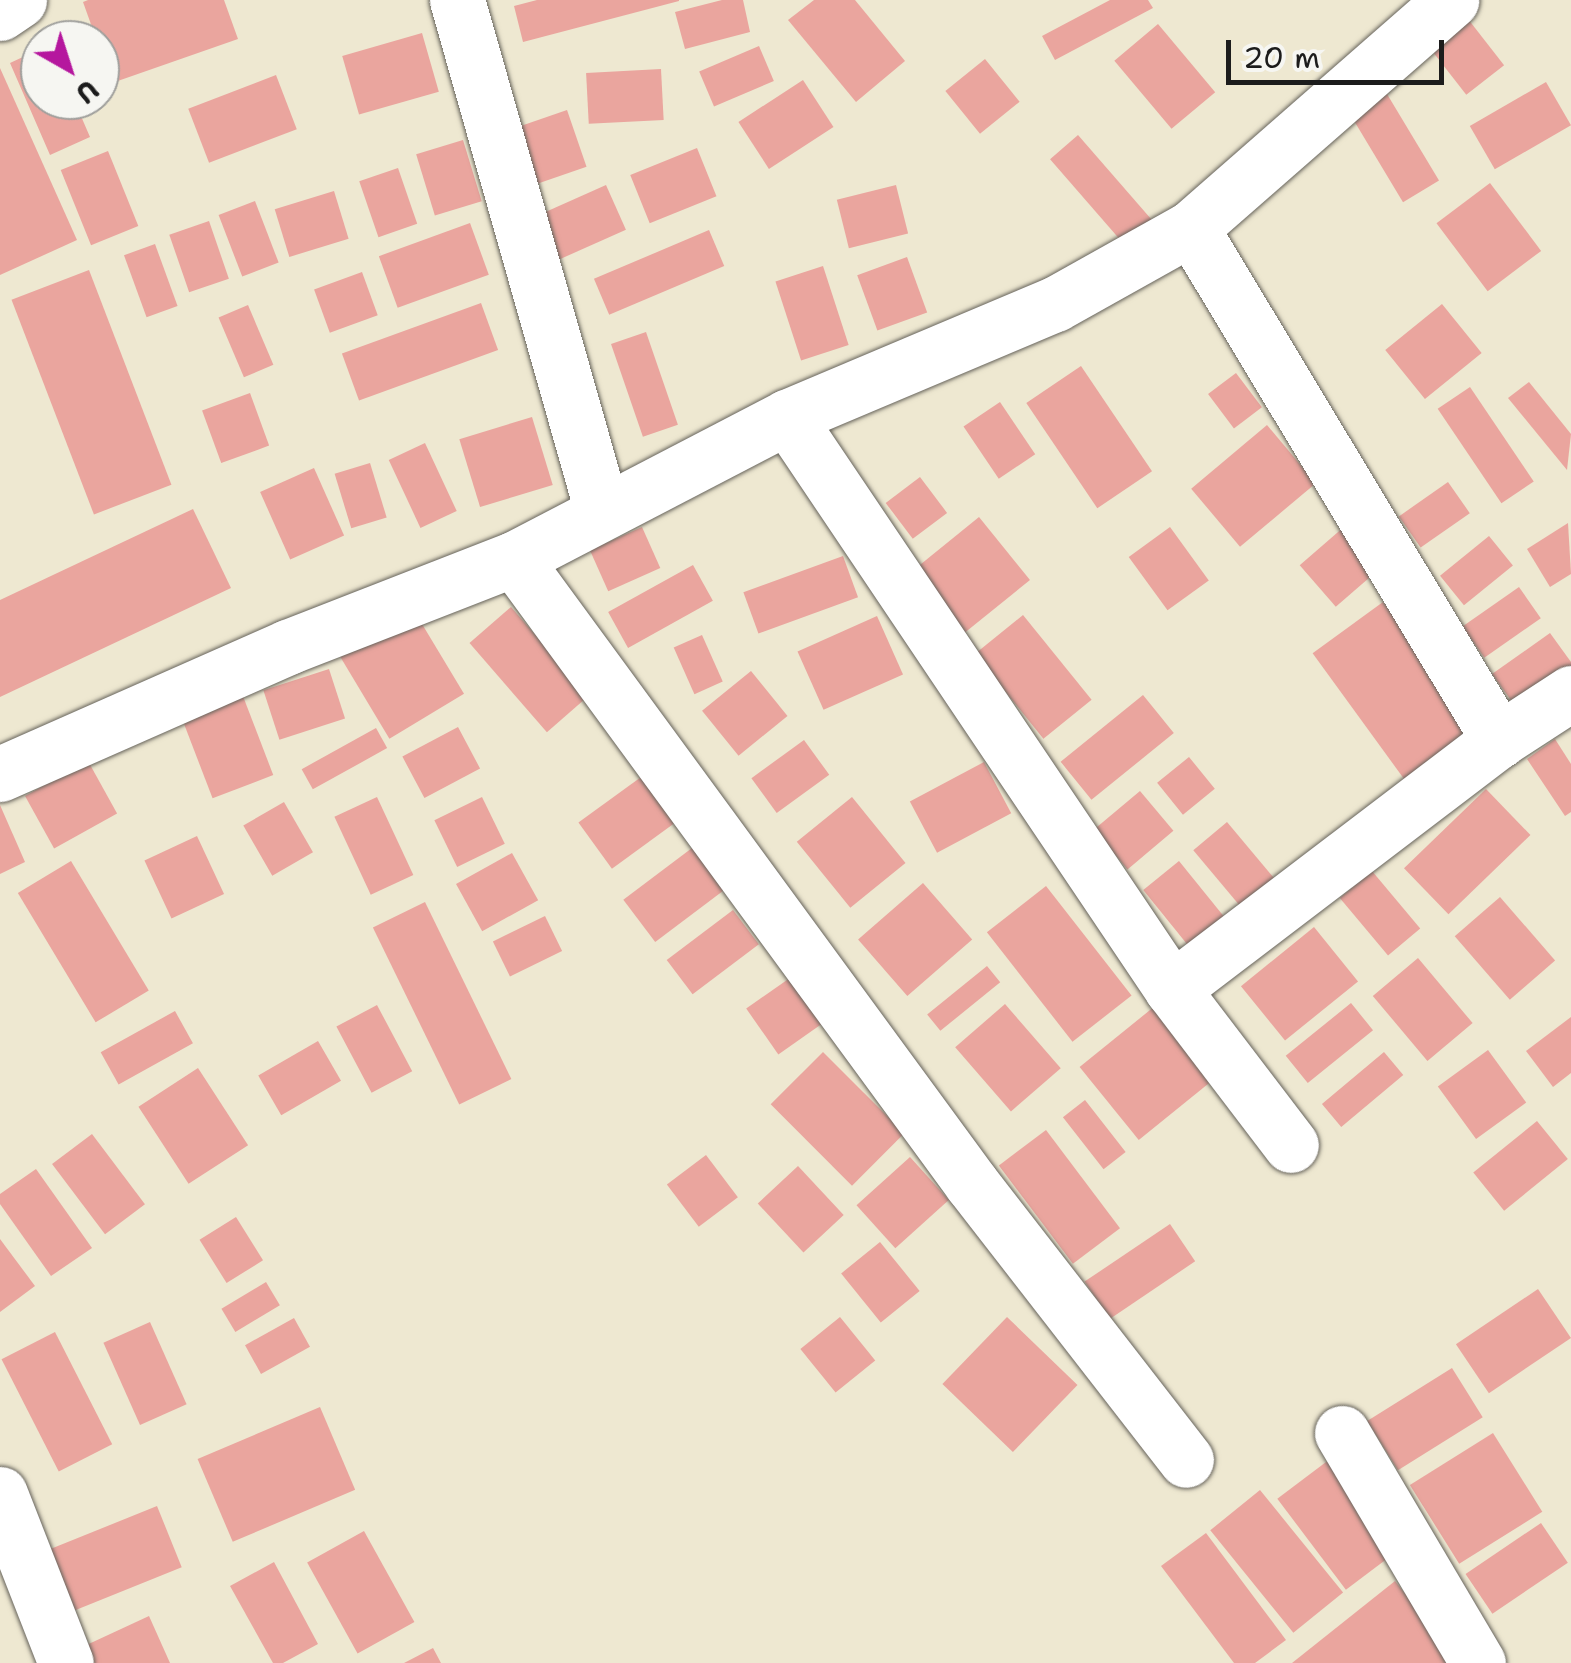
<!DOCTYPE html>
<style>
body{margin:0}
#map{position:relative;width:1571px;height:1663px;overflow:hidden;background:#eee8d1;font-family:"Shantell Sans",sans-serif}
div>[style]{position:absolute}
.building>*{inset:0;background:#eaa59e;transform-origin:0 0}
.roads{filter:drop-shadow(0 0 2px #66635b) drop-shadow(0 0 2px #66635b)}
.minor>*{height:55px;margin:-27.5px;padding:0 27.5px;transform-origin:27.5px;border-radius:27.5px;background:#fff}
span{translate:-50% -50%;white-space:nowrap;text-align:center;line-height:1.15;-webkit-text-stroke:8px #f6f6f2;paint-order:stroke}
.north{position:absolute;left:20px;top:20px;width:100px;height:100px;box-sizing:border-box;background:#f6f6f2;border:2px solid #9f9f9c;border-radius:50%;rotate:141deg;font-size:28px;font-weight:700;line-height:40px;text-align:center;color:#1c1c1c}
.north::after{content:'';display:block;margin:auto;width:35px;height:45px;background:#b5179e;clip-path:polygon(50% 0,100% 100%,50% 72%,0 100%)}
.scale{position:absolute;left:1226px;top:40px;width:218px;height:45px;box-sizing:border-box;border:5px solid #1c1c1c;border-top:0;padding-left:12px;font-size:30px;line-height:35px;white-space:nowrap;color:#1c1c1c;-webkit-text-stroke:8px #f6f6f2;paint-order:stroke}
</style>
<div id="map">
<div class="building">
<div style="clip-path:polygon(88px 0,224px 0,238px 39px,112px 83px,83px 2px)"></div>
<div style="clip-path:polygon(537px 0,679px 0,679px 1px,523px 42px,514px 6px)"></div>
<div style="clip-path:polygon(722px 0,743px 0,750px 32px,685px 49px,675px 12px)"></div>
<div style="clip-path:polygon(814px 0,855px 0,905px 61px,856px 102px,788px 20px)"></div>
<div style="clip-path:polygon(1110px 0,1148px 0,1153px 8px,1055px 60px,1042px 36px)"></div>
<div style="left:1461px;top:10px;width:70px;height:48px;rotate:52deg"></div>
<div style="left:1158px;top:24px;width:89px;height:57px;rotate:50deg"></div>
<div style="left:422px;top:33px;width:61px;height:83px;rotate:74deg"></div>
<div style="left:759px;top:46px;width:38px;height:65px;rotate:67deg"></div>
<div style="clip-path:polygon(40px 49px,40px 100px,74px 100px,90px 137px,50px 155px,10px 63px)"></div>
<div style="left:985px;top:59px;width:55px;height:51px;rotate:51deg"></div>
<div style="clip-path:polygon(0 68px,77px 240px,0 275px)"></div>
<div style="left:661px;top:69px;width:51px;height:75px;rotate:87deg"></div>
<div style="left:276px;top:75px;width:58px;height:94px;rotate:69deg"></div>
<div style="left:803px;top:80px;width:56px;height:77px;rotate:57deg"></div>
<div style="left:1546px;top:82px;width:50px;height:88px;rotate:60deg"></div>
<div style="left:1387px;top:94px;width:101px;height:42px;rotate:59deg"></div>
<div style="left:567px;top:110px;width:60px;height:62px;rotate:71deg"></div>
<div style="left:1078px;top:135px;width:118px;height:37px;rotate:49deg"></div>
<div style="left:463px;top:140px;width:64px;height:49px;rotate:73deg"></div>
<div style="left:697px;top:148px;width:52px;height:72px;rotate:68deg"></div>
<div style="left:108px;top:151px;width:81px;height:51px;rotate:68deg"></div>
<div style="left:398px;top:168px;width:59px;height:41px;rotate:71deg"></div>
<div style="left:1490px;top:183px;width:85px;height:67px;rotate:53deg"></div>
<div style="left:606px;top:185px;width:49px;height:89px;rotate:66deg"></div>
<div style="left:896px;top:185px;width:50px;height:61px;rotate:76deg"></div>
<div style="left:334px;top:191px;width:50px;height:62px;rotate:73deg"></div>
<div style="left:255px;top:201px;width:66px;height:39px;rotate:69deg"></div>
<div style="left:209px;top:221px;width:61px;height:42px;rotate:71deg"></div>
<div style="left:470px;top:223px;width:55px;height:97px;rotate:70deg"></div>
<div style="left:709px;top:230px;width:39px;height:125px;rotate:67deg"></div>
<div style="left:155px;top:244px;width:66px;height:33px;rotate:70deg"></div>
<div style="left:907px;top:257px;width:59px;height:53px;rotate:70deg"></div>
<div style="left:823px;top:266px;width:83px;height:50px;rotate:72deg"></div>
<div style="left:89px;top:270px;width:230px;height:83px;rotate:69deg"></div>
<div style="left:362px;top:272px;width:46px;height:51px;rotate:70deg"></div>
<div style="left:481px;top:303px;width:50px;height:148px;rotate:70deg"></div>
<div style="left:1442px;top:304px;width:63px;height:73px;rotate:51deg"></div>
<div style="left:248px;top:305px;width:65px;height:32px;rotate:67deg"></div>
<div style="left:646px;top:332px;width:98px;height:37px;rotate:71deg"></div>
<div style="left:1081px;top:366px;width:127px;height:66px;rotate:56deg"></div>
<div style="left:1236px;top:373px;width:43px;height:35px;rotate:53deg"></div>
<div style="clip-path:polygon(1529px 382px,1571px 434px,1567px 470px,1508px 398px)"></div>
<div style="left:1470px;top:387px;width:114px;height:39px;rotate:56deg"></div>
<div style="left:250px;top:393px;width:56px;height:51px;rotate:70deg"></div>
<div style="left:1000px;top:402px;width:63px;height:44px;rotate:56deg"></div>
<div style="left:532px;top:417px;width:71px;height:76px;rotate:73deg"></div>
<div style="left:1267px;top:425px;width:76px;height:99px;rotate:50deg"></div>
<div style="left:425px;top:443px;width:75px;height:40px;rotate:65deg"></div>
<div style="left:370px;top:463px;width:57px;height:37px;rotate:73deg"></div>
<div style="left:314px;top:468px;width:74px;height:59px;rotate:66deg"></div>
<div style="left:920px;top:477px;width:45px;height:43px;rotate:53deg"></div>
<div style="left:1448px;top:482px;width:38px;height:60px;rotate:55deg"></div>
<div style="clip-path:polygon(193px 509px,231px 588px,0 697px,0 600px)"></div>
<div style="left:979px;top:517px;width:81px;height:96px;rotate:51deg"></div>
<div style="clip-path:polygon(1568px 523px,1571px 574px,1550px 587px,1527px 549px)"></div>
<div style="left:1345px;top:526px;width:55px;height:60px;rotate:49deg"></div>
<div style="left:642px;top:527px;width:45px;height:57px;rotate:66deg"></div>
<div style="left:1170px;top:527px;width:66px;height:51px;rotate:54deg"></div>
<div style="left:1489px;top:536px;width:38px;height:63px;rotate:51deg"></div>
<div style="left:843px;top:556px;width:44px;height:106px;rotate:70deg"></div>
<div style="left:693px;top:565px;width:41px;height:97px;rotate:61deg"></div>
<div style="left:1519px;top:587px;width:38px;height:69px;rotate:55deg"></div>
<div style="left:1383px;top:602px;width:172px;height:87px;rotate:54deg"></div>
<div style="left:511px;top:607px;width:118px;height:55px;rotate:49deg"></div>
<div style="left:413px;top:609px;width:99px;height:87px;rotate:59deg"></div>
<div style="left:1023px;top:615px;width:109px;height:62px;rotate:51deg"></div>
<div style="left:877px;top:616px;width:64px;height:87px;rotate:66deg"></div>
<div style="clip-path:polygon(1550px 633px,1571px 662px,1571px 673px,1518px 710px,1492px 674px)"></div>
<div style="left:702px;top:635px;width:51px;height:31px;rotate:66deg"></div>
<div style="left:329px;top:669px;width:52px;height:69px;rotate:72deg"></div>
<div style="left:751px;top:671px;width:58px;height:63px;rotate:51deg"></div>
<div style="left:241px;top:691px;width:90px;height:65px;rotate:69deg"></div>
<div style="left:1143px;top:695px;width:49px;height:106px;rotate:51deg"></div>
<div style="left:458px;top:727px;width:47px;height:63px;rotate:62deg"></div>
<div style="left:376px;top:728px;width:23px;height:85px;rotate:61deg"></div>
<div style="clip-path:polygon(1555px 739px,1571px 764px,1571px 812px,1565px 816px,1527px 759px)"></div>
<div style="left:804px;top:740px;width:43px;height:65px;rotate:54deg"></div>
<div style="left:1189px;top:757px;width:41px;height:41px;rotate:51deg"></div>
<div style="left:88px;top:761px;width:60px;height:72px;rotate:61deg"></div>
<div style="left:984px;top:762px;width:58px;height:84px;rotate:62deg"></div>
<div style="left:648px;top:772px;width:57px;height:86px;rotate:54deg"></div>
<div style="left:1486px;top:789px;width:64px;height:114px;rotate:46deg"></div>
<div style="left:1140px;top:791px;width:52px;height:60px;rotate:50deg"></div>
<div style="left:377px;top:797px;width:86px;height:47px;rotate:65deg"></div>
<div style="left:482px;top:797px;width:52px;height:53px;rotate:64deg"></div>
<div style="left:852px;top:797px;width:85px;height:71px;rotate:51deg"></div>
<div style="left:284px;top:802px;width:58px;height:47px;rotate:60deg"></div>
<div style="clip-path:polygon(0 805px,25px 862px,0 874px)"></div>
<div style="left:1227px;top:822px;width:89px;height:44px;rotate:50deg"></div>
<div style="left:197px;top:836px;width:64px;height:58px;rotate:65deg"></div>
<div style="left:696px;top:845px;width:53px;height:91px;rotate:53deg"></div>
<div style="left:512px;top:853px;width:54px;height:64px;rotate:61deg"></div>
<div style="left:71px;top:861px;width:151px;height:62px;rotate:59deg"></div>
<div style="left:1179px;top:861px;width:90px;height:46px;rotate:51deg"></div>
<div style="left:1372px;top:871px;width:75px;height:42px;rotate:50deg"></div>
<div style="left:923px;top:883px;width:75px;height:86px;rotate:49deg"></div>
<div style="left:1046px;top:886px;width:139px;height:75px;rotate:52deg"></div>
<div style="left:1500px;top:897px;width:84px;height:60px;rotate:49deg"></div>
<div style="left:425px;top:902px;width:197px;height:58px;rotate:64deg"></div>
<div style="left:733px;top:910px;width:43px;height:83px;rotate:53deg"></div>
<div style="left:545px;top:916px;width:39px;height:58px;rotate:64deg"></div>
<div style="left:1314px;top:927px;width:70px;height:94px;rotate:51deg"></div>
<div style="left:1418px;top:958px;width:85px;height:59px;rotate:50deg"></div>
<div style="left:987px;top:966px;width:21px;height:77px;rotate:51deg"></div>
<div style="left:797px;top:973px;width:56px;height:62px;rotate:55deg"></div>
<div style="left:1351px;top:1003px;width:35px;height:84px;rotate:51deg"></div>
<div style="left:1005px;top:1004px;width:85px;height:66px;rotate:49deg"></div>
<div style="left:377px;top:1005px;width:75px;height:46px;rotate:62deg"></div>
<div style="left:1155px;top:1006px;width:94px;height:97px;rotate:51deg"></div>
<div style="left:175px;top:1011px;width:37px;height:85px;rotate:61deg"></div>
<div style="clip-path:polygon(1571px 1017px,1571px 1073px,1553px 1087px,1526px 1051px)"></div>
<div style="left:318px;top:1041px;width:46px;height:69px;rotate:60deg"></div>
<div style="left:1488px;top:1050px;width:65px;height:62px;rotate:54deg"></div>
<div style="left:823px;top:1052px;width:115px;height:74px;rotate:45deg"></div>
<div style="left:1384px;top:1052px;width:30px;height:81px;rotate:50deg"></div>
<div style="left:198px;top:1068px;width:92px;height:71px;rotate:57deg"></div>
<div style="left:1085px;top:1100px;width:66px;height:28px;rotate:52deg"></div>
<div style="left:1537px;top:1121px;width:49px;height:82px;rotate:51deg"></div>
<div style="left:1046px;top:1130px;width:123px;height:59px;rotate:53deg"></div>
<div style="left:92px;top:1134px;width:88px;height:50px;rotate:53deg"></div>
<div style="left:706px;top:1155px;width:53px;height:49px;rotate:53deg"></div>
<div style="left:910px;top:1157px;width:58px;height:72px;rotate:48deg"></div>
<div style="left:798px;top:1166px;width:67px;height:55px;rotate:47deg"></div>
<div style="clip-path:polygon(36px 1169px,92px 1248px,51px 1276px,0 1204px,0 1194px)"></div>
<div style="left:236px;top:1217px;width:51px;height:43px;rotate:58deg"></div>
<div style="left:1170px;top:1224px;width:45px;height:103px;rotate:56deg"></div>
<div style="clip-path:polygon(0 1239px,35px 1286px,0 1312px)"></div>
<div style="left:880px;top:1242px;width:63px;height:50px;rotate:51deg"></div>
<div style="left:266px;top:1282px;width:27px;height:52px;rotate:59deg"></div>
<div style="left:1538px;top:1289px;width:59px;height:99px;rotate:56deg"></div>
<div style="left:840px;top:1317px;width:56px;height:51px;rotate:51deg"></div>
<div style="left:1007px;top:1317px;width:98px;height:93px;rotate:44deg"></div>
<div style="left:294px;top:1318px;width:33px;height:56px;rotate:61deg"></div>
<div style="left:150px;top:1322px;width:90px;height:51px;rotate:66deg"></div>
<div style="left:55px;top:1332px;width:126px;height:60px;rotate:63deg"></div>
<div style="left:1452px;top:1368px;width:58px;height:100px;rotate:58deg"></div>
<div style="left:320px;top:1407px;width:90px;height:133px;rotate:67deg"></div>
<div style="left:1493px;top:1433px;width:93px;height:98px;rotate:58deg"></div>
<div style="left:1338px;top:1453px;width:114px;height:76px;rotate:53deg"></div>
<div style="left:1260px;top:1490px;width:132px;height:64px;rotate:51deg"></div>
<div style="left:157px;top:1506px;width:66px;height:129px;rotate:68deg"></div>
<div style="left:1541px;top:1523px;width:48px;height:91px;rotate:56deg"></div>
<div style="left:364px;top:1531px;width:104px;height:65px;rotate:61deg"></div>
<div style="clip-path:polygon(1206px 1533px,1286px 1640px,1255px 1663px,1234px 1663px,1161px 1566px)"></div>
<div style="clip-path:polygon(274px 1562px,318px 1644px,283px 1663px,273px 1663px,230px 1586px)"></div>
<div style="clip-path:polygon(1395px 1581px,1460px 1663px,1292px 1663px)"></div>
<div style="clip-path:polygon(149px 1616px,170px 1663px,87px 1663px,80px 1648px)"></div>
<div style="clip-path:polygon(433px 1648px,441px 1663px,404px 1663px)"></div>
</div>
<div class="roads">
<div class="minor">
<div style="left:457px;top:0;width:531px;rotate:74.16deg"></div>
<div style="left:0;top:13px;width:23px;rotate:-34deg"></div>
<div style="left:1191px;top:228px;width:598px;rotate:58.97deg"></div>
<div style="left:787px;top:417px;width:689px;rotate:56.06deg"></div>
<div style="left:1172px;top:989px;width:196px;rotate:52.7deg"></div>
<div style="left:514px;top:559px;width:775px;rotate:53.77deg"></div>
<div style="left:972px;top:1184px;width:349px;rotate:52.2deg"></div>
<div style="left:0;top:774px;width:315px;rotate:-23.8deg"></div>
<div style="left:288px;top:647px;width:243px;rotate:-21.3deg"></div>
<div style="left:514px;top:559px;width:308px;rotate:-27.5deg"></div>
<div style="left:787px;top:417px;width:291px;rotate:-22.9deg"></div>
<div style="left:1055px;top:304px;width:156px;rotate:-29.2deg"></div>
<div style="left:1191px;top:228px;width:346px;rotate:-41.2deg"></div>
<div style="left:1172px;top:989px;width:411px;rotate:-37.3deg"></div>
<div style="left:1499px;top:740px;width:86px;rotate:-33.1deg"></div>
<div style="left:1342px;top:1433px;width:267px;rotate:59.4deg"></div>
<div style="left:0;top:1494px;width:181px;rotate:68.7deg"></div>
</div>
</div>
<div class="north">U</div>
<div class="scale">20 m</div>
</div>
